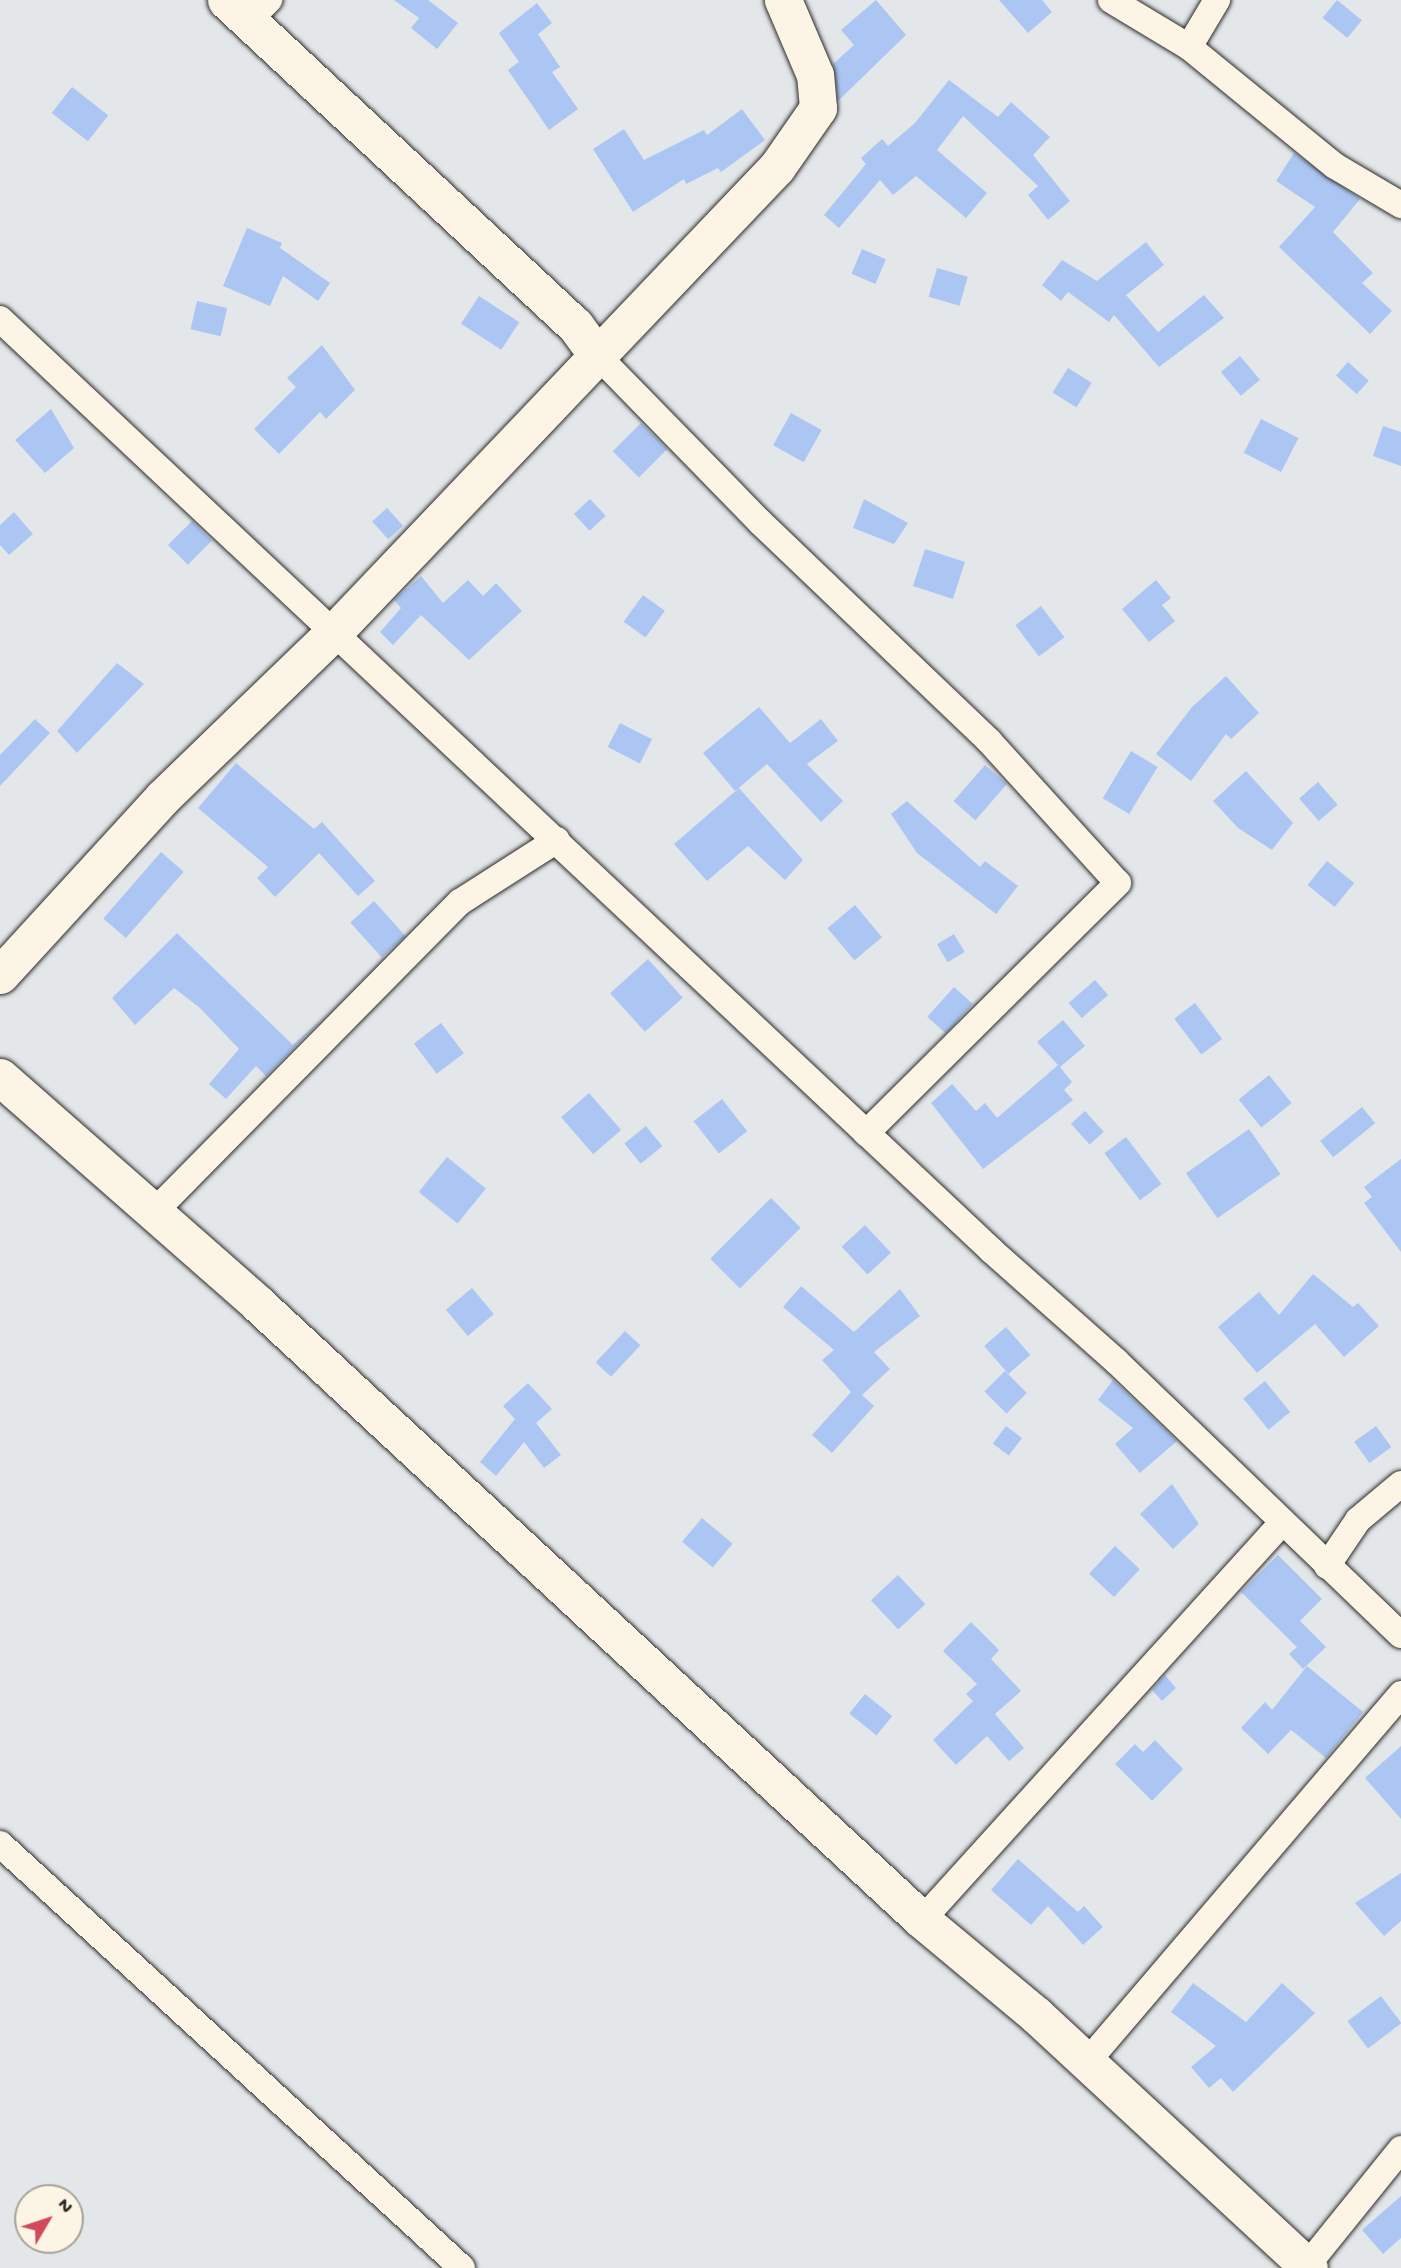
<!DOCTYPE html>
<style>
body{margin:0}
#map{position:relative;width:1401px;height:2268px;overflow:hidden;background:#e4e7e9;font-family:"Gochi Hand",sans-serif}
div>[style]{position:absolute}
.building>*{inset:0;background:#acc6f3;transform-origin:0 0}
.roads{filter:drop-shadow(0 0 2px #2b2b2b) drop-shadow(0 0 2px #2b2b2b)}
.street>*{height:26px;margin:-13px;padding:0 13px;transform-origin:13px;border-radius:13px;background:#fcf5e5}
.secondary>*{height:37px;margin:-18.5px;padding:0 18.5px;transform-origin:18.5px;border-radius:18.5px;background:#fcf5e5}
span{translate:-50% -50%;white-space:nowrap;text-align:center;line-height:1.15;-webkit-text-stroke:5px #fcf5e5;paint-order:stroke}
.north{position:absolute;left:14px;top:2184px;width:70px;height:70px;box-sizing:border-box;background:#fcf5e5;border:2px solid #a8a49b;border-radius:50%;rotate:51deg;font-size:19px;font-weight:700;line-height:28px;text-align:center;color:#2b2b2b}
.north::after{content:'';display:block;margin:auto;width:24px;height:32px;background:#d1495b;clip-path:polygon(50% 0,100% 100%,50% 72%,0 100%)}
</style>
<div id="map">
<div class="building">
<div style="clip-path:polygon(394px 0,428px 0,458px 23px,437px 49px,411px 28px,419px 18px)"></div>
<div style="clip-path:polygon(876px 0,906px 35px,838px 101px,833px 64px,854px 45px,841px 30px)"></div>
<div style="clip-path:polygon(999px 0,1042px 0,1052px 12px,1028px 33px)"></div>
<div style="left:1337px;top:0;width:32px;height:23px;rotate:39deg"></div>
<div style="clip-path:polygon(537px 3px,552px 23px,538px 34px,560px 67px,552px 72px,578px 109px,549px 130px,508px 70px,519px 62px,499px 33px)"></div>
<div style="clip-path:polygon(949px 80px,998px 117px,1011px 102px,1050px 137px,1033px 155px,1070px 201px,1048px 220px,1028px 195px,1038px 186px,963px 116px,937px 150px,987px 193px,966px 218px,916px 176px,893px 195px,880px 180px,839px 228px,824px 215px,866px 164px,861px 158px,882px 139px,888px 146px,915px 123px)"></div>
<div style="left:72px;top:87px;width:46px;height:33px;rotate:38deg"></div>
<div style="clip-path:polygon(742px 109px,765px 140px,721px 172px,718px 168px,686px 184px,684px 179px,633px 212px,593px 149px,624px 129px,644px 160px,704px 130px,707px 135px)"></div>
<div style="clip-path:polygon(1294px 153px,1360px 199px,1333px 232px,1373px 273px,1362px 283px,1392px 311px,1370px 334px,1279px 247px,1315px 207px,1276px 181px)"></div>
<div style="clip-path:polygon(247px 228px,282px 243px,280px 248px,330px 283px,318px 301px,283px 276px,270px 306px,223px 286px)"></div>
<div style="clip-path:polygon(1146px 242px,1164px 265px,1126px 295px,1158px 332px,1204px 295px,1224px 318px,1159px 367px,1114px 315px,1109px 322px,1068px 292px,1061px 301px,1042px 285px,1062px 260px,1097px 281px)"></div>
<div style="left:862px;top:249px;width:26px;height:27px;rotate:23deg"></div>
<div style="left:937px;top:268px;width:32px;height:30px;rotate:16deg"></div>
<div style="left:479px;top:296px;width:48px;height:33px;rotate:33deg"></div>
<div style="left:197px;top:301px;width:31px;height:29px;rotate:13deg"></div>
<div style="clip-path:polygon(322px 345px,355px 390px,326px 419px,320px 412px,279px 454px,254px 429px,296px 387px,287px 378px)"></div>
<div style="left:1240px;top:356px;width:31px;height:25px;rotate:50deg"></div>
<div style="left:1348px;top:362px;width:28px;height:18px;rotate:42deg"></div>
<div style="left:1068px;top:368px;width:28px;height:29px;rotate:32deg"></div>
<div style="clip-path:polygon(51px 409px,74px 448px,45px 473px,15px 440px)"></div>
<div style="left:791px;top:413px;width:35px;height:37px;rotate:29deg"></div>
<div style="left:1261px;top:419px;width:42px;height:38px;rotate:27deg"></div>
<div style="left:641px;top:423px;width:37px;height:40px;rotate:45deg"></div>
<div style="clip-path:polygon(1383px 426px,1401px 432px,1401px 466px,1373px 456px)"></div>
<div style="left:590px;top:499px;width:23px;height:22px;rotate:47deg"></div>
<div style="clip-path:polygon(864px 499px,908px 523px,894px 544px,853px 528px)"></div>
<div style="left:387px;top:508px;width:24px;height:20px;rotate:48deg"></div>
<div style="clip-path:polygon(14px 512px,33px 534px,9px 555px,0 545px,0 525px)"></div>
<div style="left:192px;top:521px;width:28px;height:34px;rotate:45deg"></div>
<div style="left:925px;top:549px;width:42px;height:39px;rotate:18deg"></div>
<div style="clip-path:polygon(421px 576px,443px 603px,468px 580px,483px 596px,496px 583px,522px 611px,469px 660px,421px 615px,393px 645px,380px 632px,401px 608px,394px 600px)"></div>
<div style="clip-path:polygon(1156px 580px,1171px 598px,1162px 605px,1175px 621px,1149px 642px,1122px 609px)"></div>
<div style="left:643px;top:595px;width:27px;height:33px;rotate:36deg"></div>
<div style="left:1041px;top:606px;width:39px;height:32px;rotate:53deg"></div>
<div style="clip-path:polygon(117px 663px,144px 684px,77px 753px,57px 731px)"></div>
<div style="clip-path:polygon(1226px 676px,1259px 713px,1231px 739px,1226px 734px,1191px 781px,1156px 754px,1192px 707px)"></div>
<div style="clip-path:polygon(759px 707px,790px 743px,821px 719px,838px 741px,807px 764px,843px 801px,821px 822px,767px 764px,735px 791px,703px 753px)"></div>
<div style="clip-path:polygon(35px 719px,50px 733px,0 786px,0 755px)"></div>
<div style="left:620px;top:723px;width:36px;height:27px;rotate:27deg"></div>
<div style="left:1131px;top:751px;width:31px;height:55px;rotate:31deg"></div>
<div style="clip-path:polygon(236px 763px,314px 829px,322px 822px,375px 881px,358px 896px,319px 853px,275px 897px,257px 878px,268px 867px,198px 808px)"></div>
<div style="left:985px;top:765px;width:29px;height:48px;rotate:41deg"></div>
<div style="clip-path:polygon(1246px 771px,1293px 823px,1272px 850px,1238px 828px,1213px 801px)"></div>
<div style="left:1318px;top:782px;width:30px;height:25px;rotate:49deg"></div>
<div style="clip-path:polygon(739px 788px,803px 860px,785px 880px,748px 846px,707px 881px,674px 844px)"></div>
<div style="clip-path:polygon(907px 801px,980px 867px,985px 861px,1018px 886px,996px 914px,917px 853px,891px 814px)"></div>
<div style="left:161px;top:852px;width:30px;height:88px;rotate:41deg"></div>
<div style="left:1327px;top:861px;width:35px;height:31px;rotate:39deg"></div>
<div style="left:374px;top:901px;width:47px;height:32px;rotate:48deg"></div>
<div style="left:855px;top:905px;width:42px;height:36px;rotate:50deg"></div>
<div style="clip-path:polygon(177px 933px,293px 1045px,327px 1014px,266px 1076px,256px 1066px,226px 1099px,209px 1084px,239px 1049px,200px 1008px,174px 988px,135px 1025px,112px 998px)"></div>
<div style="left:954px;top:934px;width:21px;height:20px;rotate:59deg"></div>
<div style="left:648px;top:959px;width:52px;height:51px;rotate:48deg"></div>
<div style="left:1095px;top:980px;width:20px;height:35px;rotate:49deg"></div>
<div style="left:954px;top:987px;width:25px;height:40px;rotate:42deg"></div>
<div style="left:1195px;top:1003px;width:45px;height:26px;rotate:53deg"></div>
<div style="clip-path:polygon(1063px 1020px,1085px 1046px,1060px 1067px,1072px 1082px,1064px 1090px,1073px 1100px,983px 1169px,931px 1103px,952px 1084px,976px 1111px,985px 1103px,997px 1118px,1058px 1065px,1037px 1042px)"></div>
<div style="left:441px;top:1023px;width:38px;height:34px;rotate:53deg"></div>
<div style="left:1269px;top:1075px;width:36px;height:39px;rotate:51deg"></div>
<div style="left:589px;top:1093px;width:49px;height:37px;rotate:49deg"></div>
<div style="left:722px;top:1099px;width:41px;height:36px;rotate:52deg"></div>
<div style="left:1362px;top:1107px;width:21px;height:54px;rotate:51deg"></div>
<div style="left:1085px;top:1111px;width:28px;height:19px;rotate:48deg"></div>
<div style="left:646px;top:1126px;width:26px;height:28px;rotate:51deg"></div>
<div style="left:1249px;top:1129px;width:55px;height:77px;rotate:55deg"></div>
<div style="left:1126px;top:1137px;width:59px;height:27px;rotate:53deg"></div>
<div style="left:447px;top:1157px;width:50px;height:45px;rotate:39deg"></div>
<div style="clip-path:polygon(1401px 1159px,1401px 1252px,1364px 1203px,1372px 1197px,1364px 1187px)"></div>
<div style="left:771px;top:1198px;width:42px;height:86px;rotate:45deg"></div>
<div style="left:865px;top:1225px;width:38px;height:32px;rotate:47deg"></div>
<div style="clip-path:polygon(1313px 1274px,1353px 1307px,1358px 1303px,1379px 1326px,1344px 1357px,1315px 1324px,1257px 1373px,1218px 1327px,1259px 1292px,1279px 1315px)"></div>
<div style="clip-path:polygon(801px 1286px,854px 1332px,900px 1289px,920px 1316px,874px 1352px,890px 1369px,862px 1395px,874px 1406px,832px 1453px,812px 1435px,851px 1392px,822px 1360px,834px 1350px,783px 1307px)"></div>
<div style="left:472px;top:1288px;width:34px;height:34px;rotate:50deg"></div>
<div style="left:1006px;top:1327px;width:37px;height:29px;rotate:49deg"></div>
<div style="left:625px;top:1331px;width:21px;height:43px;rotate:43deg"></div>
<div style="left:1005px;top:1371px;width:31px;height:29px;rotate:45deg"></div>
<div style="clip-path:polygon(1113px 1380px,1177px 1441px,1140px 1473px,1115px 1444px,1133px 1428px,1098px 1400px)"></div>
<div style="left:1265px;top:1381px;width:40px;height:28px;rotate:51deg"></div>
<div style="clip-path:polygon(528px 1383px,552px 1409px,536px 1423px,561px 1455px,544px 1468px,524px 1442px,496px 1476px,480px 1462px,515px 1419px,503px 1406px)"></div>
<div style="left:1006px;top:1426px;width:20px;height:22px;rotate:37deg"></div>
<div style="left:1376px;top:1426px;width:26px;height:27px;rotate:54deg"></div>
<div style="clip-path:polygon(1172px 1484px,1199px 1524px,1173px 1549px,1140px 1514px)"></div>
<div style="left:702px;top:1518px;width:40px;height:31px;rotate:40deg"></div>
<div style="left:1115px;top:1546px;width:34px;height:38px;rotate:43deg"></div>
<div style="clip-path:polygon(1278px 1555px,1322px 1599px,1300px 1621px,1326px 1647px,1303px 1669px,1289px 1654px,1297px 1647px,1241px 1592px)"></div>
<div style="left:898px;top:1575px;width:40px;height:37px;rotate:47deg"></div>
<div style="clip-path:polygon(971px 1622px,999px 1650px,991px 1659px,1021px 1691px,995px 1714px,1024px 1748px,1009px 1761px,987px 1736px,956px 1765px,933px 1740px,973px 1701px,966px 1694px,977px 1684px,943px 1651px)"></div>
<div style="clip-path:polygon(1307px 1666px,1363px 1712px,1326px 1758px,1291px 1730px,1268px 1754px,1241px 1728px,1265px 1702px,1272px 1710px)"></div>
<div style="clip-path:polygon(1165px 1675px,1176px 1688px,1162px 1701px,1152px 1690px)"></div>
<div style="left:865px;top:1694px;width:35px;height:25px;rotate:39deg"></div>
<div style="clip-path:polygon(1155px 1740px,1183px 1769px,1152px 1801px,1115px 1764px,1135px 1744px,1143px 1752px)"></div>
<div style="clip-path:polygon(1401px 1746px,1401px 1819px,1365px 1778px)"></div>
<div style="clip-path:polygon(1018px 1859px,1078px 1912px,1084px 1906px,1103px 1927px,1083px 1945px,1048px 1906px,1031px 1925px,991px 1890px)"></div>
<div style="clip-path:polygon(1401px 1873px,1401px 1921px,1384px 1936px,1355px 1903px)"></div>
<div style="clip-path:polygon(1193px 1983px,1246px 2022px,1282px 1983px,1315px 2013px,1233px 2092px,1221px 2078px,1209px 2088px,1191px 2067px,1216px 2046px,1171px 2012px)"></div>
<div style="left:1381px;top:1996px;width:34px;height:42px;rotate:53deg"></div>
<div style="clip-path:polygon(1401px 2196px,1401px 2238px,1383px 2254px,1362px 2230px)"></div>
</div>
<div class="roads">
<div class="street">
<div style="left:1111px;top:0;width:91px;rotate:31.1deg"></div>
<div style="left:1189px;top:47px;width:188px;rotate:39.2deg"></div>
<div style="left:1335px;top:166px;width:77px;rotate:30.6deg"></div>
<div style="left:248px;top:21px;width:30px;rotate:-45deg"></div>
<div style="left:1189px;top:47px;width:55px;rotate:-59.2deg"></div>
<div style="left:0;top:319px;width:1361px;rotate:43.21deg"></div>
<div style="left:992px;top:1251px;width:166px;rotate:41.6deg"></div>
<div style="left:1116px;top:1361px;width:395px;rotate:43.9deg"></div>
<div style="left:597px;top:355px;width:233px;rotate:45.7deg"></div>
<div style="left:760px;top:522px;width:318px;rotate:43.7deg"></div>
<div style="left:990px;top:742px;width:190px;rotate:47.8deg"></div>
<div style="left:1118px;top:883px;width:355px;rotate:135.2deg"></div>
<div style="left:153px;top:1213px;width:437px;rotate:-45.4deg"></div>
<div style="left:460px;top:902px;width:115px;rotate:-32.6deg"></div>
<div style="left:1327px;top:1566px;width:55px;rotate:-56deg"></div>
<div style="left:1358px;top:1520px;width:56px;rotate:-39.9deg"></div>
<div style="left:0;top:1844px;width:627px;rotate:42.54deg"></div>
<div style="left:922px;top:1920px;width:535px;rotate:-47.81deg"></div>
<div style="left:1087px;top:2062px;width:484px;rotate:-49.5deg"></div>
<div style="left:1305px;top:2268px;width:153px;rotate:-51.1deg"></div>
</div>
<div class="secondary">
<div style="left:226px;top:0;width:477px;rotate:43deg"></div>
<div style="left:575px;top:325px;width:37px;rotate:54deg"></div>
<div style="left:0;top:975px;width:240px;rotate:-47.5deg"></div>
<div style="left:162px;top:798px;width:240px;rotate:-44deg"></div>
<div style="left:335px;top:631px;width:641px;rotate:-46.39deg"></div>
<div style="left:777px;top:167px;width:72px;rotate:-55.2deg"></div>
<div style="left:818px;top:108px;width:33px;rotate:-95deg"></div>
<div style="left:815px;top:75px;width:82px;rotate:-113.1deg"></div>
<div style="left:0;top:1077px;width:344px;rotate:41.3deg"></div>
<div style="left:258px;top:1304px;width:906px;rotate:42.85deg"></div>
<div style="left:922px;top:1920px;width:148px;rotate:39.8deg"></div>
<div style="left:1036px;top:2015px;width:372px;rotate:42.8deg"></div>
</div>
</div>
<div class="north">N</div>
</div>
